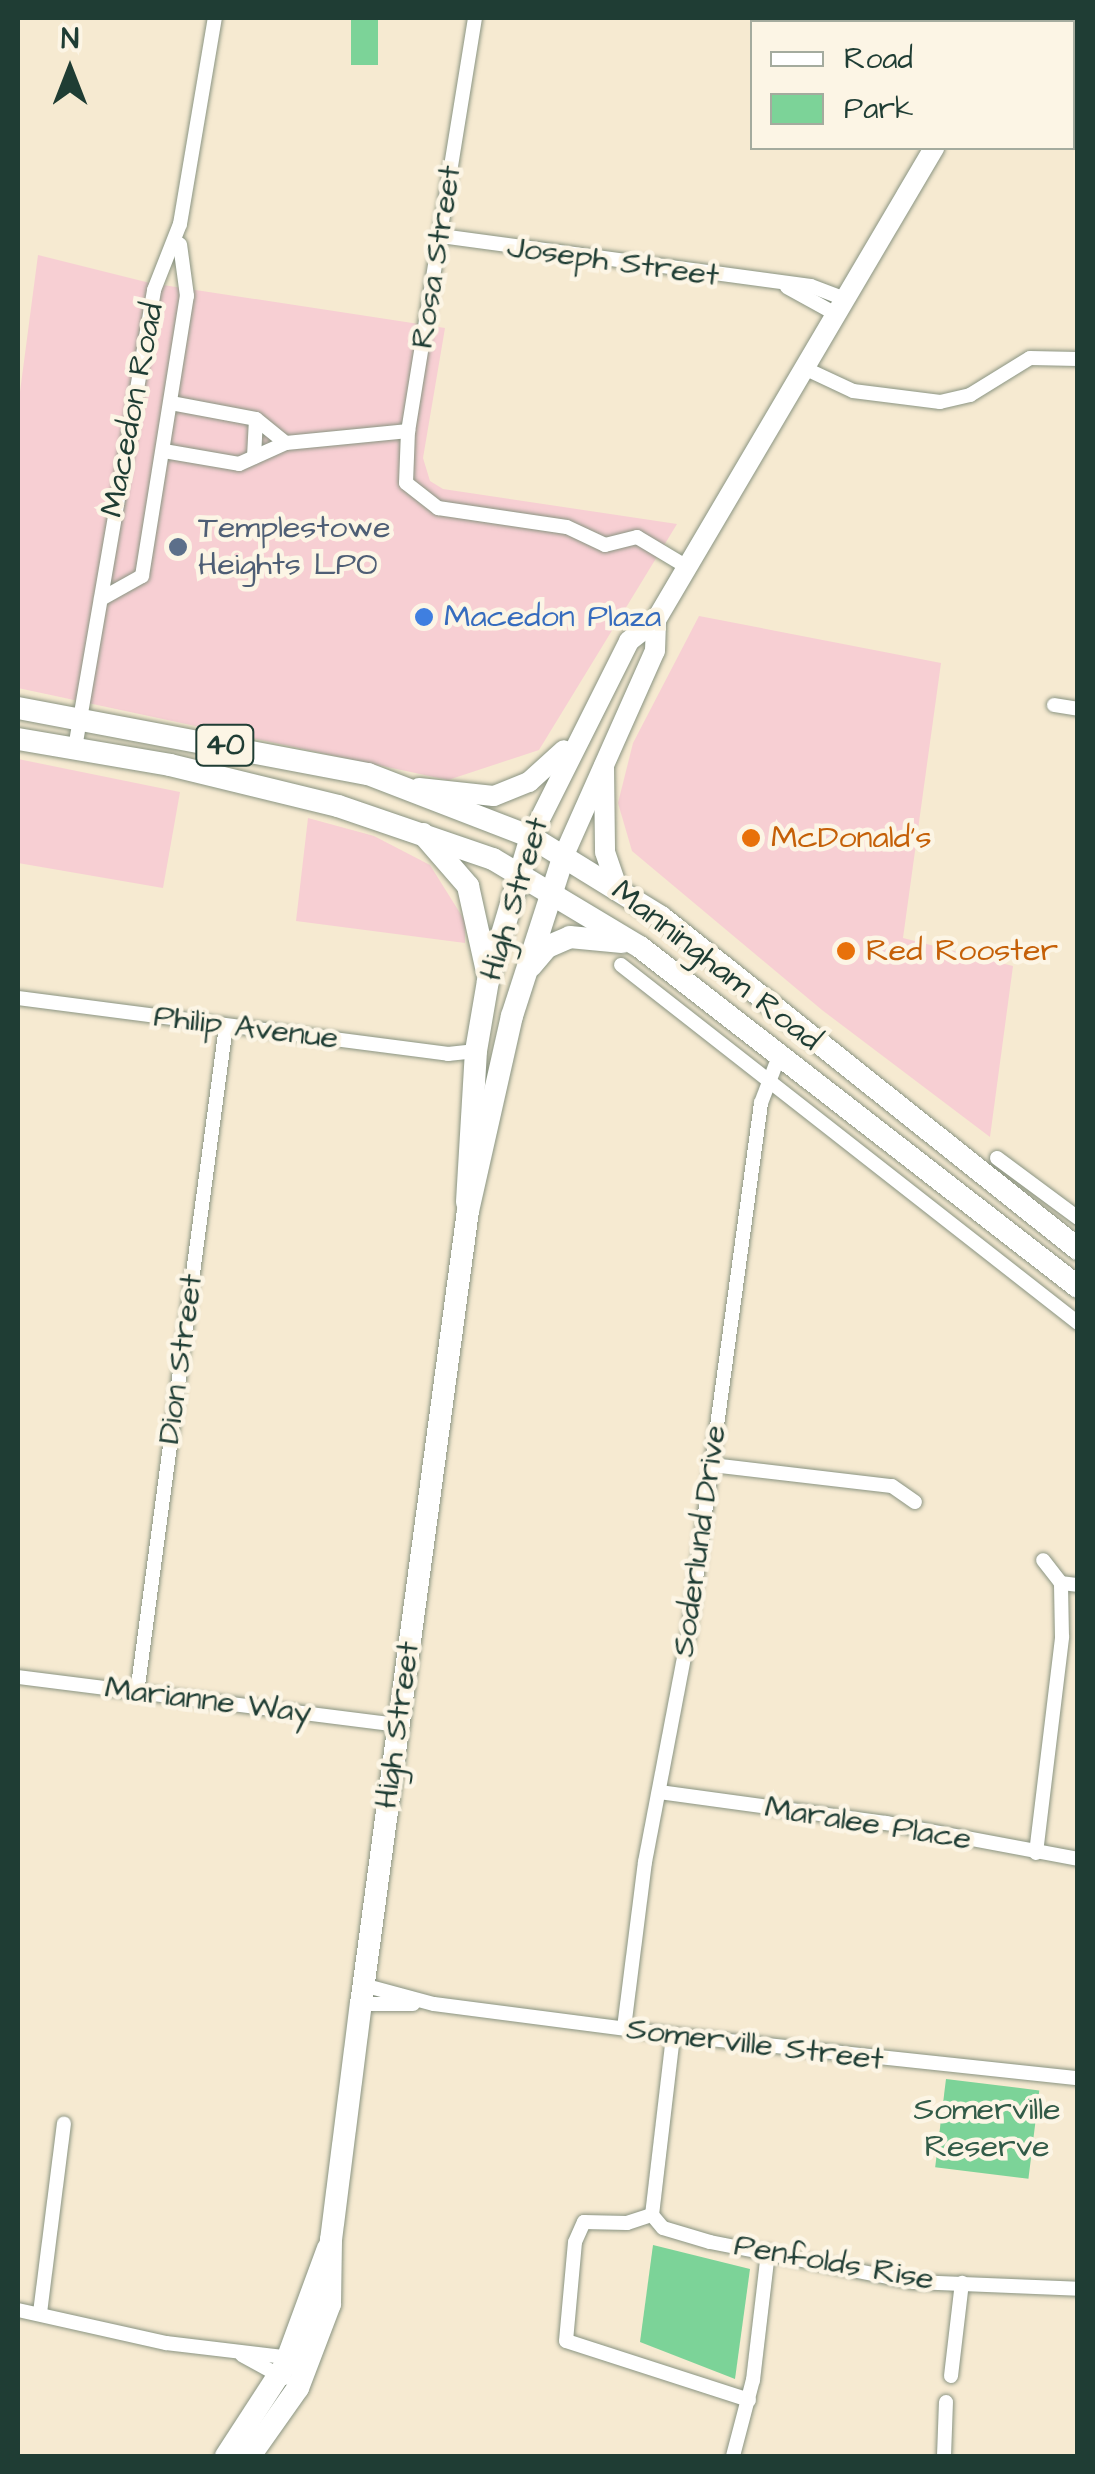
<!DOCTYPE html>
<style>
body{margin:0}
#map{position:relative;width:1095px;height:2474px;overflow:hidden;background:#f6ead1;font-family:"Architects Daughter",sans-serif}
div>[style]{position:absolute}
.built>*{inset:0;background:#f7cfd3}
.green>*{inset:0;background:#7cd398;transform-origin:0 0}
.roads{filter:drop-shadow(0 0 2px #8a9482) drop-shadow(0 0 2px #8a9482)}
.street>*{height:14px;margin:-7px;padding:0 7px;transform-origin:7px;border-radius:7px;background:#fff}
.secondary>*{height:20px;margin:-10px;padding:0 10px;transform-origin:10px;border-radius:10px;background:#fff}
.primary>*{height:22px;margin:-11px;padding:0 11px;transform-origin:11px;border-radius:11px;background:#fff}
.dots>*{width:28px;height:28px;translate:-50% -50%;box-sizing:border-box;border:5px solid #fcf5e5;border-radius:50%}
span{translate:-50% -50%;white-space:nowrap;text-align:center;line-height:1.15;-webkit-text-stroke:9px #fcf5e5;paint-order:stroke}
.shield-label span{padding:2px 8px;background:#fcf5e5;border:2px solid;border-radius:8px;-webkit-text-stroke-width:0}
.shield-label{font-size:30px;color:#1f3d34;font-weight:700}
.street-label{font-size:32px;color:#1f3d34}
.service-label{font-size:32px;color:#4e5e75}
.left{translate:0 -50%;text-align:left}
.shop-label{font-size:32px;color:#366cbe}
.food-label{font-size:32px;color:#c56008}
.park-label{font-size:32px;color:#325b48}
.frame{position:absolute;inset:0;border:20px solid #1f3d34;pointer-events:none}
.legend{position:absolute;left:750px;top:20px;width:325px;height:130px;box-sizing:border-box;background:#fcf5e5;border:2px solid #a4ab9e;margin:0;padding:12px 18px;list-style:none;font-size:30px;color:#1f3d34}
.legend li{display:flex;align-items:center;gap:20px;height:50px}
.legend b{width:50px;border:2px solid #a4ab9e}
.north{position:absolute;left:20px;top:20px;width:100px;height:100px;-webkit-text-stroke:8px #fcf5e5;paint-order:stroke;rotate:0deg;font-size:28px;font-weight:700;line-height:40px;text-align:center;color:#1f3d34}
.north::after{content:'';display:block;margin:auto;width:35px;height:45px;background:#1f3d34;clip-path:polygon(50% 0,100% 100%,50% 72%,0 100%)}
</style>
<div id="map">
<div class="built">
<div style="clip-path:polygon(38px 255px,150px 283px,445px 328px,423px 458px,430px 481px,443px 489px,677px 524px,539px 750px,448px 780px,18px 688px,18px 407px)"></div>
<div style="clip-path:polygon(699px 616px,941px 663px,903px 938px,1013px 966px,990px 1137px,822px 1010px,632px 851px,618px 803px,633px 743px)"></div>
<div style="clip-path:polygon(18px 759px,180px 792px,163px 888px,18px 863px)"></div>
<div style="clip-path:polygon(308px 818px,374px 836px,430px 865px,465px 921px,465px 943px,296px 921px)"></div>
</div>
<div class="green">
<div style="left:351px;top:18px;width:27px;height:47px"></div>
<div style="left:946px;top:2079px;width:94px;height:89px;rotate:7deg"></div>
<div style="clip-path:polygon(653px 2245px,750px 2269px,735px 2379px,640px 2342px)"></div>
</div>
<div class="roads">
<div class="street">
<div style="left:475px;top:18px;width:418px;rotate:99.2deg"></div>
<div style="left:408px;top:431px;width:52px;rotate:92.2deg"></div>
<div style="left:406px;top:483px;width:41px;rotate:38deg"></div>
<div style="left:438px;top:508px;width:130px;rotate:8.4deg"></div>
<div style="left:567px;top:527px;width:42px;rotate:25.3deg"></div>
<div style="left:605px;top:545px;width:33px;rotate:-14deg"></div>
<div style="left:637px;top:537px;width:58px;rotate:31deg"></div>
<div style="left:1072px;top:136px;width:6px;rotate:9deg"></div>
<div style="left:441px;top:236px;width:373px;rotate:7.7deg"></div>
<div style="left:811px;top:286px;width:36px;rotate:21deg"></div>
<div style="left:787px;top:287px;width:56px;rotate:28.9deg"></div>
<div style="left:804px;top:368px;width:54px;rotate:25.1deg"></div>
<div style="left:853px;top:391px;width:88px;rotate:7.2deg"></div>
<div style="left:940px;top:402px;width:31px;rotate:-13deg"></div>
<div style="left:970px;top:395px;width:70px;rotate:-31.7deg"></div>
<div style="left:1030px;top:358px;width:48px;rotate:1.2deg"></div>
<div style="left:171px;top:403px;width:86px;rotate:10.7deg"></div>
<div style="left:256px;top:419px;width:38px;rotate:39deg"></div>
<div style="left:164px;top:451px;width:76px;rotate:9.8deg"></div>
<div style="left:239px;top:464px;width:51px;rotate:-24.1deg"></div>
<div style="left:286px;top:443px;width:123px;rotate:-5.6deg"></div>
<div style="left:254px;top:457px;width:38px;rotate:-87deg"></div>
<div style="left:101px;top:599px;width:47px;rotate:-29.3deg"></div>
<div style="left:142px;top:576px;width:284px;rotate:-80.9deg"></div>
<div style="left:187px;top:296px;width:52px;rotate:-97.7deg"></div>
<div style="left:1054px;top:705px;width:24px;rotate:9deg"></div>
<div style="left:75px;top:748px;width:465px;rotate:-80.2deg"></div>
<div style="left:154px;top:290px;width:71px;rotate:-68.5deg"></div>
<div style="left:180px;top:224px;width:209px;rotate:-80.4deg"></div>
<div style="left:621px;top:965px;width:581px;rotate:38.07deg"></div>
<div style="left:18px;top:998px;width:434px;rotate:7.4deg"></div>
<div style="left:448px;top:1054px;width:28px;rotate:-6deg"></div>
<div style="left:997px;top:1158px;width:101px;rotate:36.5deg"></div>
<div style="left:712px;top:1465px;width:181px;rotate:6.7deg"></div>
<div style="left:892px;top:1486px;width:28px;rotate:35deg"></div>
<div style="left:1061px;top:1583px;width:17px;rotate:7deg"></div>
<div style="left:18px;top:1677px;width:383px;rotate:7.2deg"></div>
<div style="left:137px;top:1693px;width:673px;rotate:-82.4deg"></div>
<div style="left:659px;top:1792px;width:229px;rotate:7.8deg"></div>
<div style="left:886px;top:1823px;width:195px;rotate:10.6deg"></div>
<div style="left:1036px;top:1853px;width:218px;rotate:-83.1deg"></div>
<div style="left:1062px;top:1637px;width:54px;rotate:-91.1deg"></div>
<div style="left:1061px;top:1583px;width:29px;rotate:-128deg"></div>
<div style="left:363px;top:1985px;width:73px;rotate:15deg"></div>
<div style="left:434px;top:2004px;width:241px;rotate:7.4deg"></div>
<div style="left:673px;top:2035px;width:407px;rotate:6.1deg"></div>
<div style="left:361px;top:2004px;width:52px"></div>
<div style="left:624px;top:2028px;width:167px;rotate:-82.8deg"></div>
<div style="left:645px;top:1862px;width:235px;rotate:-79.2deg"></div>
<div style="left:689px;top:1631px;width:533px;rotate:-82.23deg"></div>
<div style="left:761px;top:1103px;width:50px;rotate:-69deg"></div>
<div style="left:652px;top:2215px;width:181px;rotate:-83.3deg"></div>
<div style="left:18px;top:2310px;width:152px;rotate:12.6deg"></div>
<div style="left:166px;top:2343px;width:126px;rotate:6.8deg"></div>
<div style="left:40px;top:2313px;width:191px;rotate:-82.8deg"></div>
<div style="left:242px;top:2355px;width:48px;rotate:28.7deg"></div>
<div style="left:951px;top:2376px;width:94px;rotate:-83.3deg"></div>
<div style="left:749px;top:2400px;width:192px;rotate:-162.1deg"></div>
<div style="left:566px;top:2341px;width:99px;rotate:-84.8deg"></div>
<div style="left:575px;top:2242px;width:22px;rotate:-66deg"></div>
<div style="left:584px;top:2222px;width:43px;rotate:1.3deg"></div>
<div style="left:627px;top:2223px;width:26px;rotate:-18deg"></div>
<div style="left:652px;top:2215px;width:17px;rotate:50deg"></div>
<div style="left:663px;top:2228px;width:49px;rotate:16.6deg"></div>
<div style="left:710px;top:2242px;width:208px;rotate:11.1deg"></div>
<div style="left:914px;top:2282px;width:164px;rotate:2.4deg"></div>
<div style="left:733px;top:2456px;width:79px;rotate:-75.3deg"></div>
<div style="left:753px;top:2380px;width:129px;rotate:-83.3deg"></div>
<div style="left:944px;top:2456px;width:54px;rotate:-87.9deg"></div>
</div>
<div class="secondary">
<div style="left:1006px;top:22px;width:5px;rotate:-53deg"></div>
<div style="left:604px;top:766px;width:86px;rotate:89.3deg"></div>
<div style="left:605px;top:852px;width:34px;rotate:71deg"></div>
<div style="left:419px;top:788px;width:75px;rotate:6.1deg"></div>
<div style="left:494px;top:796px;width:38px;rotate:-22deg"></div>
<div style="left:529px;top:782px;width:47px;rotate:-42.4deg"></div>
<div style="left:531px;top:837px;width:219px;rotate:-63.4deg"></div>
<div style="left:629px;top:641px;width:34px;rotate:-38deg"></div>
<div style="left:656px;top:620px;width:548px;rotate:-59.5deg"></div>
<div style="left:564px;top:855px;width:223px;rotate:-66deg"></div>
<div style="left:655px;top:651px;width:31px;rotate:-88deg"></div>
</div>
<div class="primary">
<div style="left:18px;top:708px;width:356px;rotate:10.7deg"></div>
<div style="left:368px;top:774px;width:175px;rotate:21.1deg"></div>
<div style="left:531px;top:837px;width:153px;rotate:31.6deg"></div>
<div style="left:661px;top:917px;width:533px;rotate:38.53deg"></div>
<div style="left:18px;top:739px;width:154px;rotate:9.7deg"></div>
<div style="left:170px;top:765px;width:173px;rotate:13.7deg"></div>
<div style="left:338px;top:806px;width:164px;rotate:18.9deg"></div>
<div style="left:493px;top:859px;width:171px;rotate:30.9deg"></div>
<div style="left:640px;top:947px;width:554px;rotate:37.82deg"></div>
<div style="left:423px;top:834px;width:69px;rotate:49.1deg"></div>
<div style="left:468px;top:886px;width:88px;rotate:77.5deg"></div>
<div style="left:531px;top:966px;width:25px;rotate:-50deg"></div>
<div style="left:547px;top:947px;width:25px;rotate:-23deg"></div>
<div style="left:570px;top:937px;width:52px;rotate:5.5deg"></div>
<div style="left:467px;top:1202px;width:151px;rotate:-86.6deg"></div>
<div style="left:476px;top:1051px;width:71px;rotate:-80.3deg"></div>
<div style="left:488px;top:981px;width:150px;rotate:-73.4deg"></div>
<div style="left:226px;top:2456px;width:108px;rotate:-57deg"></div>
<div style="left:285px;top:2365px;width:125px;rotate:-69.8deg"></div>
<div style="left:250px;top:2456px;width:83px;rotate:-54.8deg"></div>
<div style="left:298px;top:2388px;width:90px;rotate:-69.1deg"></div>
<div style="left:330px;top:2304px;width:64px;rotate:-89.1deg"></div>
<div style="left:331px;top:2240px;width:238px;rotate:-82.8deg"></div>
<div style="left:361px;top:2004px;width:800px;rotate:-82.32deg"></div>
<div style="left:468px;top:1211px;width:200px;rotate:-77.3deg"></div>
<div style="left:512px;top:1016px;width:169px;rotate:-72.1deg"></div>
</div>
</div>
<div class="dots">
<div style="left:178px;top:547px;background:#5c6f8a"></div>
<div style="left:424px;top:617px;background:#3f7fe0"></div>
<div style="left:751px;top:838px;background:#e8710a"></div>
<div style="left:846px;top:951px;background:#e8710a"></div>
</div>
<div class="shield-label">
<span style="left:225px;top:745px">40</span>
</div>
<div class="street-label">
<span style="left:437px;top:257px;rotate:-81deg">Rosa Street</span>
<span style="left:613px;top:262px;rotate:8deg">Joseph Street</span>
<span style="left:133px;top:410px;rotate:-79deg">Macedon Road</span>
<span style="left:515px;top:899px;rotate:-73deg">High Street</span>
<span style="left:716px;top:966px;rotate:38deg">Manningham Road</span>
<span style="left:246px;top:1028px;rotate:7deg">Philip Avenue</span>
<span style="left:181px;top:1359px;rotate:-82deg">Dion Street</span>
<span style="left:700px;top:1541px;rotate:-82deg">Soderlund Drive</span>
<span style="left:208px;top:1701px;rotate:7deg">Marianne Way</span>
<span style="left:398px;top:1725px;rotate:-82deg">High Street</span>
<span style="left:868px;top:1824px;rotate:9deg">Maralee Place</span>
<span style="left:755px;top:2045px;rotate:7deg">Somerville Street</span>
<span style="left:834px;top:2263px;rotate:10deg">Penfolds Rise</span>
</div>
<div class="service-label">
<span class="left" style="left:198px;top:547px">Templestowe<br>Heights LPO</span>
</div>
<div class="shop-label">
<span class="left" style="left:444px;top:617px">Macedon Plaza</span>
</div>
<div class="food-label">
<span class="left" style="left:771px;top:838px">McDonald's</span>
<span class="left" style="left:866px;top:951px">Red Rooster</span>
</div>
<div class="park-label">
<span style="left:987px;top:2129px">Somerville<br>Reserve</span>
</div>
<div class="frame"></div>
<ul class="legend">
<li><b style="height:12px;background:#fff"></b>Road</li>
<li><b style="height:28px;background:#7cd398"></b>Park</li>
</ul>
<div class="north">N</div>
</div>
